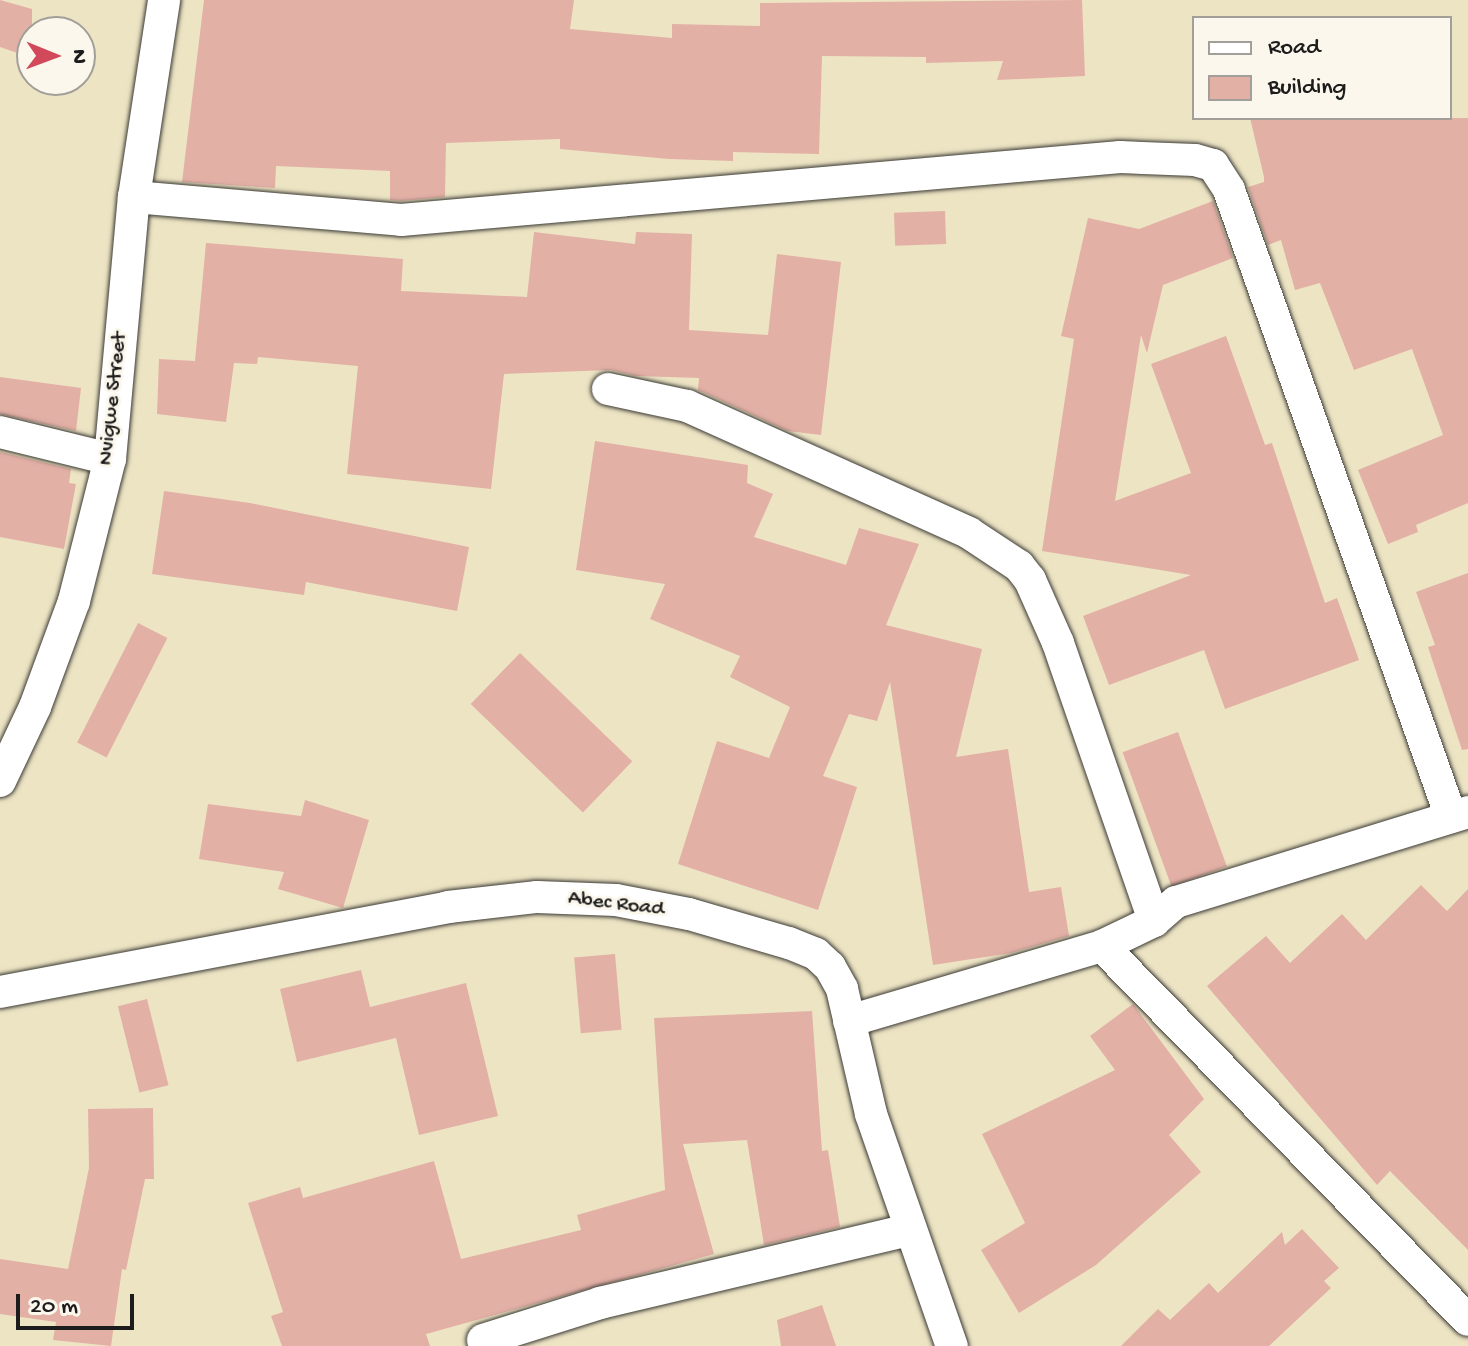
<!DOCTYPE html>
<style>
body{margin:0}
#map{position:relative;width:1468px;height:1346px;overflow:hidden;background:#ede4c4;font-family:"Gochi Hand",sans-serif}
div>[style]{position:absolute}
.building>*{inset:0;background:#e3b0a6;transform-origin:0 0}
.roads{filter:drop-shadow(0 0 2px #3b3a35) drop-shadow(0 0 2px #3b3a35)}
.street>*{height:32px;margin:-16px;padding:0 16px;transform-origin:16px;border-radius:16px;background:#fff}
span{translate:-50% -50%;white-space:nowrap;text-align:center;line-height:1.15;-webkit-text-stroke:6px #fbf7ec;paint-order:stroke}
.street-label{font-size:22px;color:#1c1c1c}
.legend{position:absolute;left:1192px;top:16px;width:260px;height:104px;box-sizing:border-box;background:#fbf7ec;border:2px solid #a29f99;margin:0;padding:10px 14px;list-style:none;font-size:24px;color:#1c1c1c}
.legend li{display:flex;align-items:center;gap:16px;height:40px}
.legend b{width:40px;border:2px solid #a29f99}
.north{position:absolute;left:16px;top:16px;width:80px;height:80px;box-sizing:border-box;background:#fbf7ec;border:2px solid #a29f99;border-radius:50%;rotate:91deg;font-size:22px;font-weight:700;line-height:32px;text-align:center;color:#1c1c1c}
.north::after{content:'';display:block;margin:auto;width:28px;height:36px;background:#d1495b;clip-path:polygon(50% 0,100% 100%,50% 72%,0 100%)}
.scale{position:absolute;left:16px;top:1294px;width:118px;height:36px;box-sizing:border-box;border:4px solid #1c1c1c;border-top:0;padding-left:10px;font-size:24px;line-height:28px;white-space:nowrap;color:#1c1c1c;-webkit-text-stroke:6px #fbf7ec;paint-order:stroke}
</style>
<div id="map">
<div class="building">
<div style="clip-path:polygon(0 0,32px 9px,32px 58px,0 47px)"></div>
<div style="clip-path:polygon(204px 0,574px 0,570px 29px,672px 38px,672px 24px,760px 26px,760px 3px,1082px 0,1085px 76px,997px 80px,1003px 61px,926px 63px,926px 57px,822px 56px,819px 154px,733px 152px,733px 161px,669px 159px,560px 149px,560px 139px,446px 143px,445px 197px,401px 201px,390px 200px,390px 171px,276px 166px,275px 188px,182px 182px)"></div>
<div style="clip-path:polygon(1250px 118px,1468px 118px,1468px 503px,1416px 525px,1418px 532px,1388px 544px,1358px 470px,1443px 435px,1412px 349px,1354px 370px,1320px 283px,1295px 290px,1281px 240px,1268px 245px,1248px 187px,1264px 182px,1264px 177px)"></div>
<div style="clip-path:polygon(1213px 201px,1233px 258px,1163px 285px,1147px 353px,1141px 335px,1115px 501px,1191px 473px,1151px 364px,1226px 336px,1265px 445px,1272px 443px,1325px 603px,1337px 598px,1359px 660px,1225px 709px,1204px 650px,1109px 685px,1083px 616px,1191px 575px,1042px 551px,1074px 339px,1061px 336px,1088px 218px,1139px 229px)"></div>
<div style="left:945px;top:211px;width:33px;height:51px;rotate:88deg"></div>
<div style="clip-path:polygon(534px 232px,635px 244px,636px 232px,692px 234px,689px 330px,768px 335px,777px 254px,841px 262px,821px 435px,788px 431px,698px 390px,699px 378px,636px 376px,611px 370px,504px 374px,491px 489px,347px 474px,358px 366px,258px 357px,257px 364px,234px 363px,226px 422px,157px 414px,159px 359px,195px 361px,206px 243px,403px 259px,401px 291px,527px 297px)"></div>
<div style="clip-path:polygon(0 377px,81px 388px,76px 431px,0 414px)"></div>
<div style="clip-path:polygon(595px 441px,748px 465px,747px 483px,773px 494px,754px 537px,846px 565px,859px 528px,919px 544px,886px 625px,982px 649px,956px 757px,1008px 749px,1029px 892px,1061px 887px,1069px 936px,1011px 953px,933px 965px,890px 682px,877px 721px,849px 714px,823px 776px,857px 787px,818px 910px,678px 864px,717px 741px,769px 758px,790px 707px,730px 677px,740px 656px,650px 619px,665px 584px,576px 570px)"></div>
<div style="clip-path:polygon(0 452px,71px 469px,69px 483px,76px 484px,64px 549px,0 537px)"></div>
<div style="clip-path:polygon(164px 491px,250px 503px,469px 547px,457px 611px,306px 582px,304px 595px,152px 574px)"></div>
<div style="clip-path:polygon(1468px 573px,1468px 749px,1462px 750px,1428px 647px,1435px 645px,1416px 592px)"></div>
<div style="left:138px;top:623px;width:33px;height:134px;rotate:27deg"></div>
<div style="left:520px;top:653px;width:156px;height:71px;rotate:44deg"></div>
<div style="left:1178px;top:732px;width:143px;height:59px;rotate:70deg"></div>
<div style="clip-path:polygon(305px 800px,369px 820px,343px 908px,278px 889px,284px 872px,199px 859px,208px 804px,301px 816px)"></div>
<div style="clip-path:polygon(1421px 885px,1447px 911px,1468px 889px,1468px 1250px,1390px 1171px,1377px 1185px,1207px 986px,1266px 936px,1290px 963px,1342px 914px,1366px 940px)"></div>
<div style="left:615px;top:954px;width:76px;height:41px;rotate:85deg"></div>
<div style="clip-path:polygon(361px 970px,370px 1007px,466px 983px,498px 1116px,419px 1135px,396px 1038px,297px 1062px,280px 989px)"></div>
<div style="left:147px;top:999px;width:89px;height:30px;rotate:76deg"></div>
<div style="clip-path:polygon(1133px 1004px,1204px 1099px,1169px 1135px,1201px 1172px,1096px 1265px,1019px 1313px,981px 1250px,1025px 1223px,982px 1134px,1115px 1070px,1090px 1036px)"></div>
<div style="clip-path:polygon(812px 1011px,822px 1151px,828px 1150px,840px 1227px,764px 1245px,747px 1140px,683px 1144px,714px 1254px,426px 1334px,430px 1346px,282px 1346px,271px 1316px,283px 1312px,248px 1203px,300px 1187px,303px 1198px,434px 1161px,461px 1259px,581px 1230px,577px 1215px,665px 1190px,654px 1018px)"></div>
<div style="clip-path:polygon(153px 1108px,154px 1179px,145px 1179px,126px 1270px,122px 1269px,111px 1346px,53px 1340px,56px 1322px,0 1314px,0 1259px,68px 1269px,89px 1168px,88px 1109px)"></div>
<div style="clip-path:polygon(1302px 1229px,1339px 1268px,1324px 1281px,1331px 1288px,1269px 1346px,1121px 1346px,1158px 1309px,1170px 1320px,1209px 1283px,1218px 1293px,1282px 1232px,1285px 1245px)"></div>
<div style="clip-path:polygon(822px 1305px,836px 1346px,781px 1346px,777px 1320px)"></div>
</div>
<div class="roads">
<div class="street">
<div style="left:134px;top:197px;width:268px;rotate:4.9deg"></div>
<div style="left:401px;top:220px;width:722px;rotate:-5.01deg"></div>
<div style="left:1120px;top:157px;width:75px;rotate:2.3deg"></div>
<div style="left:1195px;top:160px;width:19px;rotate:16deg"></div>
<div style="left:1213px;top:165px;width:30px;rotate:57deg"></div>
<div style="left:1229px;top:190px;width:665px;rotate:70.5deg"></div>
<div style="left:608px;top:389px;width:81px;rotate:12.1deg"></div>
<div style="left:687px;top:406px;width:309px;rotate:24.2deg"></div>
<div style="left:969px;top:533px;width:60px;rotate:33.4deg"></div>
<div style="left:1019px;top:566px;width:18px;rotate:52deg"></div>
<div style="left:1030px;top:580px;width:69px;rotate:66deg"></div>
<div style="left:1058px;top:643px;width:294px;rotate:70.9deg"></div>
<div style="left:0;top:432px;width:113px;rotate:13.8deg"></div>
<div style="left:0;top:781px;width:82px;rotate:-64.7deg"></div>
<div style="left:35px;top:707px;width:113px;rotate:-69.8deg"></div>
<div style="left:74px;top:601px;width:146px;rotate:-75.8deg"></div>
<div style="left:110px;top:459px;width:263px;rotate:-84.8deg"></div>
<div style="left:134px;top:197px;width:199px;rotate:-81.3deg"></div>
<div style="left:1102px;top:946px;width:523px;rotate:45.62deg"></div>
<div style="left:0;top:992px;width:456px;rotate:-10.7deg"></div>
<div style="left:448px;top:907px;width:90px;rotate:-6.4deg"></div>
<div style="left:537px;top:897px;width:79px;rotate:2.2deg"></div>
<div style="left:616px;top:900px;width:74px;rotate:10.9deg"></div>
<div style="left:689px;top:914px;width:104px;rotate:16.2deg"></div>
<div style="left:789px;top:943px;width:29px;rotate:22deg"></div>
<div style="left:816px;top:954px;width:19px;rotate:43deg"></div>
<div style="left:830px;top:967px;width:25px;rotate:61deg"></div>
<div style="left:842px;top:989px;width:128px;rotate:76.9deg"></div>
<div style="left:871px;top:1114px;width:246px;rotate:70.8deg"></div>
<div style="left:849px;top:1021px;width:264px;rotate:-16.5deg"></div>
<div style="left:1102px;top:946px;width:58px;rotate:-25.7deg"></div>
<div style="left:1154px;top:921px;width:29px;rotate:-41deg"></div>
<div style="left:1176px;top:902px;width:306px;rotate:-17.1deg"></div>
<div style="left:483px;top:1340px;width:123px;rotate:-17.5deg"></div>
<div style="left:600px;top:1303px;width:318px;rotate:-13.3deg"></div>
</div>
</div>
<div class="street-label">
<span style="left:114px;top:399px;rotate:-84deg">Nvigwe Street</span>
<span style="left:616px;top:905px;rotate:7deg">Abec Road</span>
</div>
<ul class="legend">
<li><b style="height:10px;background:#fff"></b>Road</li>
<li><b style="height:22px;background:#e3b0a6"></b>Building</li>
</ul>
<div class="north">N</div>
<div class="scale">20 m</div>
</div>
